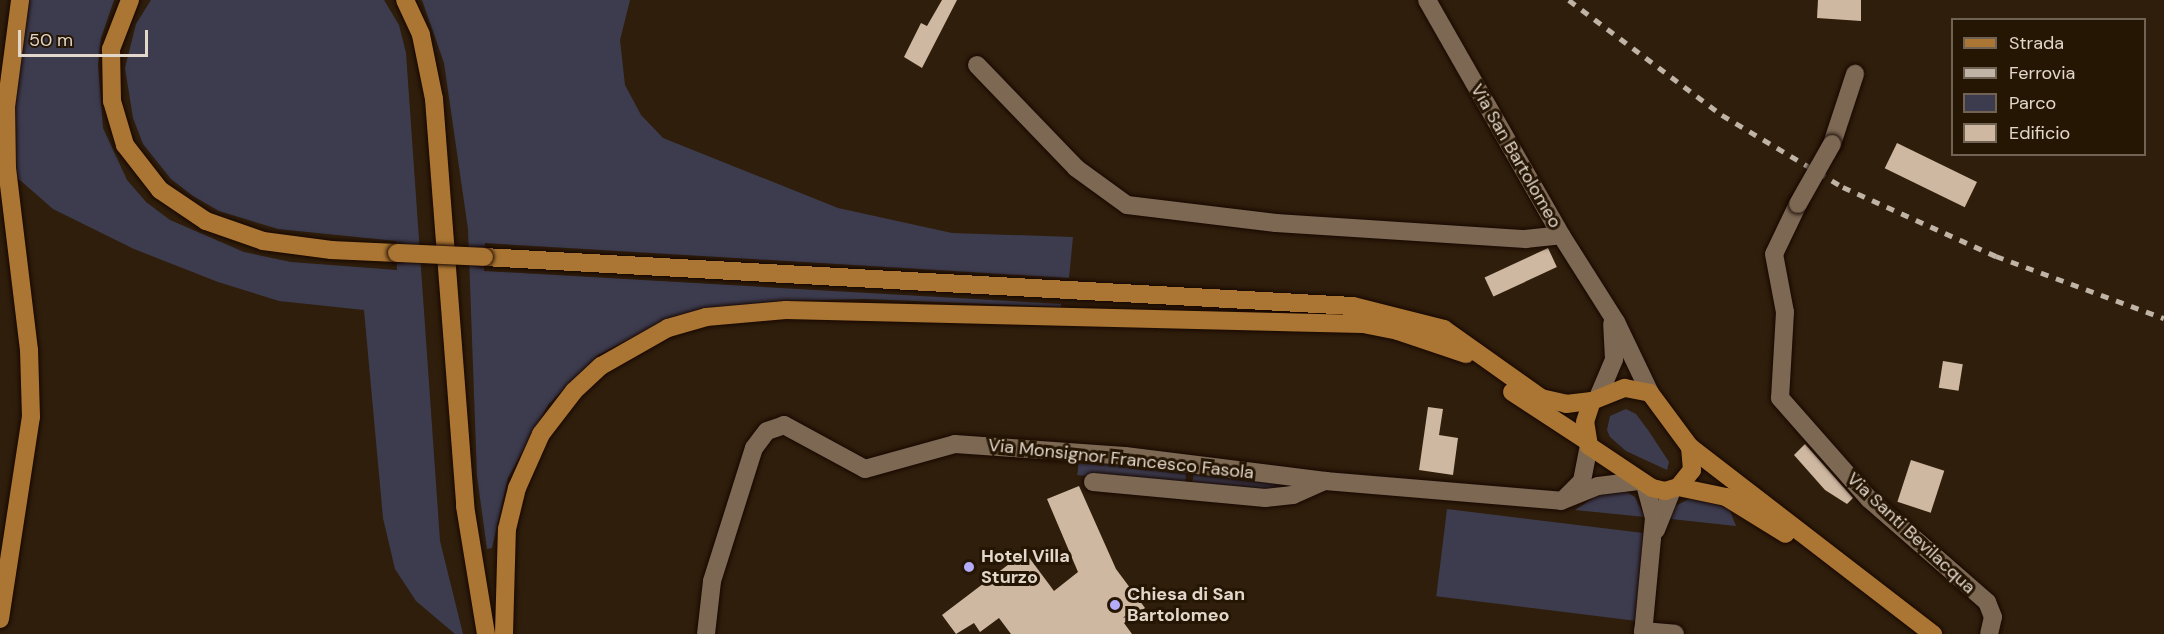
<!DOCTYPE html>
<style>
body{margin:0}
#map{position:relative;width:2164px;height:634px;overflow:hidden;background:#2f1e0b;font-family:"DM Sans",sans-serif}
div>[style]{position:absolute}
.green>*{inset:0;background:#3d3c4f;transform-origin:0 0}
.building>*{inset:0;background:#cfb8a1;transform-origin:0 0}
.roads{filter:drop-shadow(0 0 2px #170700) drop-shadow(0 0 2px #170700)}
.minor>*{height:18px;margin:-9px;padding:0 9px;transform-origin:9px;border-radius:9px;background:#7c6853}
.major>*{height:18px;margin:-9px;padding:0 9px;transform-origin:9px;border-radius:9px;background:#ab7633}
.rail>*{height:4.5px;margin-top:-2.25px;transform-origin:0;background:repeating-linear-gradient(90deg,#c0b4a7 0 8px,transparent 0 16px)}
.bridges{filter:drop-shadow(0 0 2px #170700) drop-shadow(0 0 2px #170700)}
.minor-bridge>*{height:18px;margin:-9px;padding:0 9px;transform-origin:9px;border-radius:9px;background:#7c6853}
.major-bridge>*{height:18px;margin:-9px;padding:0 9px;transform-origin:9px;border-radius:9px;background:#ab7633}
.dots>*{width:16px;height:16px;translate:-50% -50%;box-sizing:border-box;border:3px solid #251503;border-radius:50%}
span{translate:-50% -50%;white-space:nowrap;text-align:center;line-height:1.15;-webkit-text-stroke:6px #251503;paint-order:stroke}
.street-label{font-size:18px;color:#e2d7cb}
.poi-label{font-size:18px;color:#e2d7cb;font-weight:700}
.left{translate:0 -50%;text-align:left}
.legend{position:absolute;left:1951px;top:18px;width:195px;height:138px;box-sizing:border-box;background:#251503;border:2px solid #716353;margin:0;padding:8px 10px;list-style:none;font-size:18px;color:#e2d7cb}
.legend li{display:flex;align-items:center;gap:12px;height:30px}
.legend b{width:30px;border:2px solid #716353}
.scale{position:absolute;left:18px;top:30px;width:130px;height:27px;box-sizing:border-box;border:3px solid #e2d7cb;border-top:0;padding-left:8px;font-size:18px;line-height:21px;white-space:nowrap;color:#e2d7cb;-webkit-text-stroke:4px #251503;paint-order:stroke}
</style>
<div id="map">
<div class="green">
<div style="clip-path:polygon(26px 0,114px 0,101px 38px,98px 65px,103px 128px,127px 180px,146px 202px,170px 220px,244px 252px,291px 262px,397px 270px,396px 241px,278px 229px,219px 211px,193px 196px,171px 179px,143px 144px,133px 118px,125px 68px,136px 24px,151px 0,384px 0,399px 25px,406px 53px,440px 541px,463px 634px,455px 634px,416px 601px,395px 569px,383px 518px,364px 310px,279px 301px,218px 282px,134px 249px,53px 209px,13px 174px,12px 117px)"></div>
<div style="clip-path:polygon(422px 0,630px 0,620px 40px,625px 85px,641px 115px,663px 138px,838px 208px,952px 233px,1073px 237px,1069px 278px,485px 243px,484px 271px,1061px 304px,1061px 307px,865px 299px,776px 301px,675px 316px,598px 355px,548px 405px,508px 478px,492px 548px,487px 549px,477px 476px,468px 229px,444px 63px)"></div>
<div style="clip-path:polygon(1626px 409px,1636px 414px,1648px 430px,1669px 462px,1667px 470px,1626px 451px,1610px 437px,1607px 430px,1610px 416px)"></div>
<div style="left:1079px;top:459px;width:108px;height:16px;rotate:6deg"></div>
<div style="clip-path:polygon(1194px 471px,1284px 484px,1284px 489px,1263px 493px,1192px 485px)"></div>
<div style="clip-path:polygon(1623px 490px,1635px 497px,1645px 517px,1575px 510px,1601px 493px)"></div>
<div style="clip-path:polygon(1691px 498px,1728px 506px,1736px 526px,1671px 519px,1664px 524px,1675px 506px)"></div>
<div style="left:1447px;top:509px;width:200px;height:88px;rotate:7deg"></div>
</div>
<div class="building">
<div style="clip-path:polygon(942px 0,957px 0,922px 68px,904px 57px,921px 23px,927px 26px)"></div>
<div style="clip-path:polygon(1818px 0,1861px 0,1861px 21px,1817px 18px)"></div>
<div style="left:1897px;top:143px;width:89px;height:28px;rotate:26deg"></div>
<div style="left:1548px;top:248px;width:21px;height:70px;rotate:65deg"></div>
<div style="left:1943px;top:361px;width:20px;height:27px;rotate:9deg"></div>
<div style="clip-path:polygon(1428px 407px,1443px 409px,1439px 435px,1458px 438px,1453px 475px,1419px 470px)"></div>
<div style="clip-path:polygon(1805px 444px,1853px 498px,1847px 504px,1825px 490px,1794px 455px)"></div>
<div style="left:1911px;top:460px;width:35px;height:44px;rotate:18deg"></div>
<div style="clip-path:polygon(1079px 486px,1116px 569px,1145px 608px,1124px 623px,1132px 634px,1011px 634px,999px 618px,980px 632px,974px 623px,956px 634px,942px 615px,1025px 552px,1054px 591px,1078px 572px,1047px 499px)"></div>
</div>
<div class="roads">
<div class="minor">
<div style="left:1427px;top:0;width:271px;rotate:60.3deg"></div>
<div style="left:1561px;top:235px;width:103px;rotate:57.7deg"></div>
<div style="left:1616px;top:322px;width:79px;rotate:64.4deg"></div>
<div style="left:977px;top:65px;width:143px;rotate:46.1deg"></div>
<div style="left:1076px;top:168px;width:63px;rotate:36deg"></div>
<div style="left:1127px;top:205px;width:150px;rotate:6.9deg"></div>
<div style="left:1276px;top:223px;width:250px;rotate:3.7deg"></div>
<div style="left:1525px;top:239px;width:36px;rotate:-6deg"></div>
<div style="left:1832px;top:144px;width:74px;rotate:-71.8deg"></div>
<div style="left:1798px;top:204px;width:55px;rotate:115.6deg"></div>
<div style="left:1774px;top:254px;width:59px;rotate:79.3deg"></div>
<div style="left:1785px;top:312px;width:86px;rotate:93.3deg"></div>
<div style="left:1780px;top:398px;width:135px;rotate:48.6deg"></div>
<div style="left:1869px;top:499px;width:157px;rotate:41.1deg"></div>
<div style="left:1987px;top:602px;width:16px;rotate:68deg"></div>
<div style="left:1993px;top:617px;width:17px;rotate:103deg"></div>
<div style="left:1599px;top:395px;width:39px;rotate:-67deg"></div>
<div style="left:1614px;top:359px;width:35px;rotate:-93deg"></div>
<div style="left:1093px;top:482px;width:173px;rotate:5.3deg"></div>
<div style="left:1265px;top:498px;width:28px;rotate:-6deg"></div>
<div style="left:1293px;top:495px;width:35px;rotate:-24deg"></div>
<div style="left:1565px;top:498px;width:24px;rotate:-45deg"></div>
<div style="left:1582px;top:481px;width:36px;rotate:-79deg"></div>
<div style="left:1656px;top:530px;width:43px;rotate:-68.2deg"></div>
<div style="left:1643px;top:631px;width:32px;rotate:5deg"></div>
<div style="left:706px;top:634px;width:53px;rotate:-83.5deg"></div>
<div style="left:712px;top:581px;width:139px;rotate:-72.5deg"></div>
<div style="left:754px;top:448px;width:21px;rotate:-53deg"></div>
<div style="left:767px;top:431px;width:18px;rotate:-19deg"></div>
<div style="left:784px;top:425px;width:92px;rotate:28.5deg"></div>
<div style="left:865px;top:469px;width:93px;rotate:-15.5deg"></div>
<div style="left:955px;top:444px;width:170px;rotate:4deg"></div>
<div style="left:1125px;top:456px;width:202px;rotate:7.1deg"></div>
<div style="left:1325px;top:481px;width:237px;rotate:4.8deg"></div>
<div style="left:1561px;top:501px;width:40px;rotate:-22deg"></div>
<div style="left:1598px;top:486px;width:39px;rotate:-7deg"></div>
<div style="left:1643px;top:634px;width:117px;rotate:-84.6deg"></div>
<div style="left:1654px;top:518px;width:34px;rotate:-105deg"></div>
</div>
<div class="major">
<div style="left:130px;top:0;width:53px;rotate:111.2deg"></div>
<div style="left:111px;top:49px;width:52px;rotate:88.9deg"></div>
<div style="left:112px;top:101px;width:46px;rotate:73.5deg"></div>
<div style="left:125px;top:145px;width:57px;rotate:52.1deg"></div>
<div style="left:160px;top:190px;width:55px;rotate:34deg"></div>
<div style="left:206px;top:221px;width:60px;rotate:19.3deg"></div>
<div style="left:263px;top:241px;width:69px;rotate:7.5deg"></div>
<div style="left:331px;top:250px;width:66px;rotate:2.6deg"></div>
<div style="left:405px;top:0;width:38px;rotate:65deg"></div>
<div style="left:421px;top:35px;width:65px;rotate:78.5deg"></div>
<div style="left:434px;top:99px;width:408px;rotate:85.6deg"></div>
<div style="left:465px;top:506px;width:130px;rotate:80.7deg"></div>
<div style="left:484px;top:257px;width:870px;rotate:3.23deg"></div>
<div style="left:1353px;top:306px;width:94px;rotate:14.2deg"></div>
<div style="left:1444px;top:329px;width:119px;rotate:35.4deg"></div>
<div style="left:1541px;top:398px;width:26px;rotate:13deg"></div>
<div style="left:1566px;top:404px;width:26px;rotate:-7deg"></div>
<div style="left:1625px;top:388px;width:25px;rotate:11deg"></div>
<div style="left:1650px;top:393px;width:67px;rotate:53.5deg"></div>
<div style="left:1690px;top:447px;width:23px;rotate:85deg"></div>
<div style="left:1692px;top:470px;width:22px;rotate:129deg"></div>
<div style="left:1678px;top:487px;width:14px;rotate:163deg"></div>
<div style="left:1665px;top:491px;width:13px;rotate:-167deg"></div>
<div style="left:1652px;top:488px;width:76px;rotate:-146.3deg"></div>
<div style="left:1589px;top:446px;width:24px;rotate:-99deg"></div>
<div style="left:1585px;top:422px;width:22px;rotate:-72deg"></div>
<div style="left:1592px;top:401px;width:35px;rotate:-22deg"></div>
<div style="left:1512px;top:392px;width:90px;rotate:33.2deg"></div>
<div style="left:1690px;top:447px;width:307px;rotate:37.6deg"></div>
<div style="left:1678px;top:487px;width:49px;rotate:11.8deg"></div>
<div style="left:1726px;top:497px;width:70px;rotate:31.7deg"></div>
<div style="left:0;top:619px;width:204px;rotate:-81.3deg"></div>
<div style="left:31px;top:417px;width:67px;rotate:-91.7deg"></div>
<div style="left:29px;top:350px;width:182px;rotate:-96.9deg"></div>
<div style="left:7px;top:169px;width:62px;rotate:-90.9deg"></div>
<div style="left:6px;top:107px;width:108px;rotate:-82.5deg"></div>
<div style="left:504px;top:634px;width:105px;rotate:-88.4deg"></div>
<div style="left:507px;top:529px;width:42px;rotate:-76.3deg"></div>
<div style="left:517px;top:488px;width:59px;rotate:-66deg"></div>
<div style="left:541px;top:434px;width:54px;rotate:-52.5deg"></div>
<div style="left:574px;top:391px;width:37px;rotate:-43deg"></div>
<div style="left:601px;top:366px;width:77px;rotate:-29.6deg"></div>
<div style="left:668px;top:328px;width:40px;rotate:-16deg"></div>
<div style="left:706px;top:317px;width:80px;rotate:-5deg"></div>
<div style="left:786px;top:310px;width:577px;rotate:1.39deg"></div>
<div style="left:1363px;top:324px;width:36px;rotate:11deg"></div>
<div style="left:1398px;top:331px;width:72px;rotate:18.7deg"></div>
</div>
</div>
<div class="rail">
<div style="left:1569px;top:0;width:191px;rotate:36.9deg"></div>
<div style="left:1722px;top:115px;width:141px;rotate:30.8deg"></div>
<div style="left:1843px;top:187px;width:168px;rotate:24.3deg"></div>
<div style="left:1996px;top:256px;width:179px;rotate:20.3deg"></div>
</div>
<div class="bridges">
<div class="minor-bridge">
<div style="left:1798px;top:204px;width:69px;rotate:-60.5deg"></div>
</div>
<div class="major-bridge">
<div style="left:397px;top:253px;width:87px;rotate:2.6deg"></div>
</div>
</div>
<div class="dots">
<div style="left:969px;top:567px;background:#b4acf9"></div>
<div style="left:1115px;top:605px;background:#b4acf9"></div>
</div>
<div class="street-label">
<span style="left:1516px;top:156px;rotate:60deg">Via San Bartolomeo</span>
<span style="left:1121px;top:459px;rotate:6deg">Via Monsignor Francesco Fasola</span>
<span style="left:1911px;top:533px;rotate:43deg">Via Santi Bevilacqua</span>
</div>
<div class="poi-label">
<span class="left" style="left:981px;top:567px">Hotel Villa<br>Sturzo</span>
<span class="left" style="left:1127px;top:605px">Chiesa di San<br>Bartolomeo</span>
</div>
<ul class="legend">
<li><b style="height:8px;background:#ab7633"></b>Strada</li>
<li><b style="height:8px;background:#c0b4a7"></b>Ferrovia</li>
<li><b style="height:16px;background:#3d3c4f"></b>Parco</li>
<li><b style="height:16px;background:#cfb8a1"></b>Edificio</li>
</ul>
<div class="scale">50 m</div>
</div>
